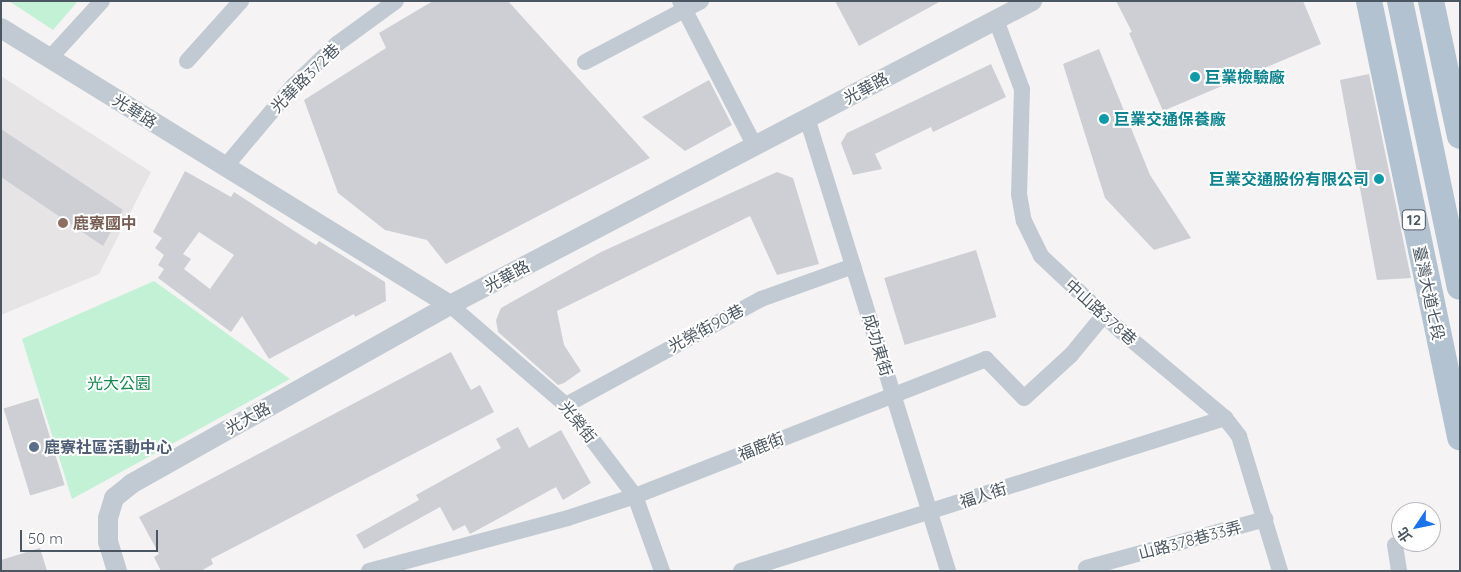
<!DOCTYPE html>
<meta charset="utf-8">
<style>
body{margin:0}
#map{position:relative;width:1461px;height:572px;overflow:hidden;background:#f5f3f3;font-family:Quicksand,"Noto Sans TC",sans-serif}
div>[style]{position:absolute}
.education>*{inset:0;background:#e6e4e5}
.green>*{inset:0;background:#c3f1d5}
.building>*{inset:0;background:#cdcfd5;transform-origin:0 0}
.minor>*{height:16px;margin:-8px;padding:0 8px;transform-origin:8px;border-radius:8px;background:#c1cad2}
.tertiary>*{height:20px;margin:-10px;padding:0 10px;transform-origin:10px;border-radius:10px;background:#c1cad2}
.primary>*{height:26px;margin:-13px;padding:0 13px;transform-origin:13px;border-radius:13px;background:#b3c2d1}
.dots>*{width:14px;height:14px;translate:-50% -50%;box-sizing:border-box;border:2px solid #fff;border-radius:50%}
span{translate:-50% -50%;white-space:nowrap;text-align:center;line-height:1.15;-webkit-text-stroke:4px #fff;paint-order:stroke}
.shield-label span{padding:1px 4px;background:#fff;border:1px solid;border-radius:4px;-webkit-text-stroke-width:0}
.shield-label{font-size:15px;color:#4a5661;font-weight:700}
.culture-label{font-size:16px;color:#0d838f;font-weight:700}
.left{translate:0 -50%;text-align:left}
.right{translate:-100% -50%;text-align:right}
.street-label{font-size:16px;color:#4a5661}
.education-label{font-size:16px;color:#785e54;font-weight:700}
.park-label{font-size:16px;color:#17864f}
.service-label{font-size:16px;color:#4e5e75;font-weight:700}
.frame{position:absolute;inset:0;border:2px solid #4a5661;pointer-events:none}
.north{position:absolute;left:1391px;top:502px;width:50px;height:50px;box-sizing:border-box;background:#fff;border:1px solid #b7bbc0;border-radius:50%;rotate:236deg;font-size:14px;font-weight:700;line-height:20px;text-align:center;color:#4a5661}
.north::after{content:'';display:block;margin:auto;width:18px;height:22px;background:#1a73e8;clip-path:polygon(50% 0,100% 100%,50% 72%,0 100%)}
.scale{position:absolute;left:20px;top:530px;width:138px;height:22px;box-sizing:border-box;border:2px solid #4a5661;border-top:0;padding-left:6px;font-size:15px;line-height:18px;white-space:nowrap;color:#4a5661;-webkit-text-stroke:4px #fff;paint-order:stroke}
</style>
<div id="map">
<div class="education">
<div style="clip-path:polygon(1px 76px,151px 172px,99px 274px,1px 315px)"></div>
</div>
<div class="green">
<div style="clip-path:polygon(9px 1px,78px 1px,53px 30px)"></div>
<div style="clip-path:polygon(154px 281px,290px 379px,72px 499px,22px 339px)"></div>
</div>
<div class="building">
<div style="clip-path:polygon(433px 1px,508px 1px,650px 158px,446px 264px,427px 240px,385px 230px,338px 193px,304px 100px,386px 48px,379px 33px)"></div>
<div style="clip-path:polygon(835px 1px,941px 1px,859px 46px)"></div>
<div style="clip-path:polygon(1116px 1px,1303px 1px,1321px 44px,1163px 111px,1129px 33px,1132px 32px)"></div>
<div style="clip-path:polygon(1099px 49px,1150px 175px,1191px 238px,1154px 250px,1105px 198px,1063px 64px)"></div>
<div style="clip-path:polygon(991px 64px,1006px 97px,933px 132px,931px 127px,875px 154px,882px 169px,853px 175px,841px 143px,847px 133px)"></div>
<div style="clip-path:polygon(1369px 74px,1411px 278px,1377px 280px,1340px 80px)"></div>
<div style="clip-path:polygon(709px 80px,732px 125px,685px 151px,642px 117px)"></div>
<div style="clip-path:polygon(1px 129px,123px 210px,103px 246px,1px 177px)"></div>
<div style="clip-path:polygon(evenodd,185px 171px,231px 197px,234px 192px,316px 245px,319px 241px,385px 282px,386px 301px,355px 317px,354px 314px,269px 359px,242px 316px,231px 332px,158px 278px,164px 269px,158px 265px,164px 255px,155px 248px,162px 238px,153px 232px,185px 171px,199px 232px,234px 255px,210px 289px,184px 269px,191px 259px,183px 254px,199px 232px)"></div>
<div style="clip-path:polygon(777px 172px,793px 178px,819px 264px,777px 275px,750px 216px,557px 311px,564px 345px,581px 371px,564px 383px,558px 385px,498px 332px,496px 320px,501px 308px,601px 252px)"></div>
<div style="left:976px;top:250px;width:70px;height:96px;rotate:73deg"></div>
<div style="clip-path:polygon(451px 352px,471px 390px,480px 385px,494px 412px,211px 559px,213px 564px,201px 571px,161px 571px,154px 557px,159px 554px,139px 517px)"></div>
<div style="left:38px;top:398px;width:91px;height:36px;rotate:73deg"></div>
<div style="clip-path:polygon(518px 427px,529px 448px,561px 430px,591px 483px,563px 500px,556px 487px,470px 534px,465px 525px,453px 531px,440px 507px,364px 549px,356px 535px,419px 500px,416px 495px,501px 448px,496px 439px)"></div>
<div style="clip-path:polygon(40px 548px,47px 571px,1px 571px,1px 560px)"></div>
</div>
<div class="minor">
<div style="left:680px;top:1px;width:163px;rotate:62.7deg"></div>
<div style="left:996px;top:20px;width:74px;rotate:69.4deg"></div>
<div style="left:1022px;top:89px;width:105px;rotate:91.6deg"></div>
<div style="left:1019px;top:194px;width:27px;rotate:80deg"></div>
<div style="left:1024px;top:221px;width:39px;rotate:64deg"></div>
<div style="left:1041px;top:256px;width:110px;rotate:43.2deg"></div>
<div style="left:1121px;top:331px;width:136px;rotate:39.9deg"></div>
<div style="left:1225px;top:418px;width:23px;rotate:52deg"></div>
<div style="left:1239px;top:436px;width:141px;rotate:73.1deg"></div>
<div style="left:50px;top:58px;width:77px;rotate:-47.6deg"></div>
<div style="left:187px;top:61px;width:81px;rotate:-48deg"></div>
<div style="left:585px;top:62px;width:131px;rotate:-27.7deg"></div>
<div style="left:807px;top:118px;width:474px;rotate:72.7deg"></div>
<div style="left:225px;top:167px;width:106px;rotate:-50deg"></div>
<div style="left:293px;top:86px;width:61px;rotate:-43.7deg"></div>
<div style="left:337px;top:44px;width:73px;rotate:-36.1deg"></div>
<div style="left:450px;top:305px;width:153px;rotate:40.8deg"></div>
<div style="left:566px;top:405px;width:114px;rotate:52.8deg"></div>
<div style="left:635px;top:496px;width:80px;rotate:70.2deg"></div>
<div style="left:566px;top:405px;width:222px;rotate:-28.5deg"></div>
<div style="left:761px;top:299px;width:98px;rotate:-19.7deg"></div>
<div style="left:1395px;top:545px;width:26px;rotate:81deg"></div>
<div style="left:1086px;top:568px;width:186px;rotate:-15.3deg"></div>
<div style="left:369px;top:571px;width:206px;rotate:-14.9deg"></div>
<div style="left:568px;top:518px;width:71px;rotate:-18.2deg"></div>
<div style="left:635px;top:496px;width:377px;rotate:-21.3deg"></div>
<div style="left:986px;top:359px;width:54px;rotate:45.7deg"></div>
<div style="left:1024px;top:398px;width:64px;rotate:-42.5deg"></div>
<div style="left:1071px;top:355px;width:52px;rotate:-50.5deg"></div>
<div style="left:741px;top:571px;width:508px;rotate:-17.54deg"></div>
</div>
<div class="tertiary">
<div style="left:1px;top:28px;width:528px;rotate:31.67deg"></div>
<div style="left:117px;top:571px;width:30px;rotate:-107deg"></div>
<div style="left:108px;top:542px;width:24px;rotate:-90deg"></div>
<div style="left:108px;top:518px;width:21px;rotate:-73deg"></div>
<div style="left:114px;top:498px;width:22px;rotate:-39deg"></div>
<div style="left:131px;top:484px;width:366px;rotate:-29.3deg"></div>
<div style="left:450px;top:305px;width:657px;rotate:-27.58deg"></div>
</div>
<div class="primary">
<div style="left:1369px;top:1px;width:446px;rotate:78.2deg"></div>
<div style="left:1400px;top:1px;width:292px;rotate:78.2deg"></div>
<div style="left:1431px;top:1px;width:138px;rotate:77.9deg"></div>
</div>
<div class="dots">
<div style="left:1195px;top:77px;background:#0f9aa8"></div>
<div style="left:1104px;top:119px;background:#0f9aa8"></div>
<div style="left:1379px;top:179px;background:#0f9aa8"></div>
<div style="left:63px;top:223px;background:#8d6e63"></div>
<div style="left:34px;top:447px;background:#5c6f8a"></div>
</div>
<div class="shield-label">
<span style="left:1414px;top:220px">12</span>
</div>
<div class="culture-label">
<span class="left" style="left:1205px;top:77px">巨業檢驗廠</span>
<span class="left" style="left:1114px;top:119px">巨業交通保養廠</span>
<span class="right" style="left:1369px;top:179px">巨業交通股份有限公司</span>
</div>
<div class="street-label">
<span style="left:305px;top:78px;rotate:-45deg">光華路372巷</span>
<span style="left:866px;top:88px;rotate:-28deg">光華路</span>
<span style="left:135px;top:111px;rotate:32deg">光華路</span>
<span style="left:507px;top:276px;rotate:-28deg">光華路</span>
<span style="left:1429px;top:293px;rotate:78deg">臺灣大道七段</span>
<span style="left:1101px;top:312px;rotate:42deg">中山路378巷</span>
<span style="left:706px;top:328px;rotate:-28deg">光榮街90巷</span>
<span style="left:878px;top:345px;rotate:73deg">成功東街</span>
<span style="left:248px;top:418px;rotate:-29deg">光大路</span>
<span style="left:578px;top:422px;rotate:51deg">光榮街</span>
<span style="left:761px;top:446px;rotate:-22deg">福鹿街</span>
<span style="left:983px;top:495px;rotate:-18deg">福人街</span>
<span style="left:1190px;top:540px;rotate:-15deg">山路378巷33弄</span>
</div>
<div class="education-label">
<span class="left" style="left:73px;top:223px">鹿寮國中</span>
</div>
<div class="park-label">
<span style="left:119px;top:383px">光大公園</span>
</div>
<div class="service-label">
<span class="left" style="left:44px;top:447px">鹿寮社區活動中心</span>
</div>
<div class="frame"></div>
<div class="north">北</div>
<div class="scale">50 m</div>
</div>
